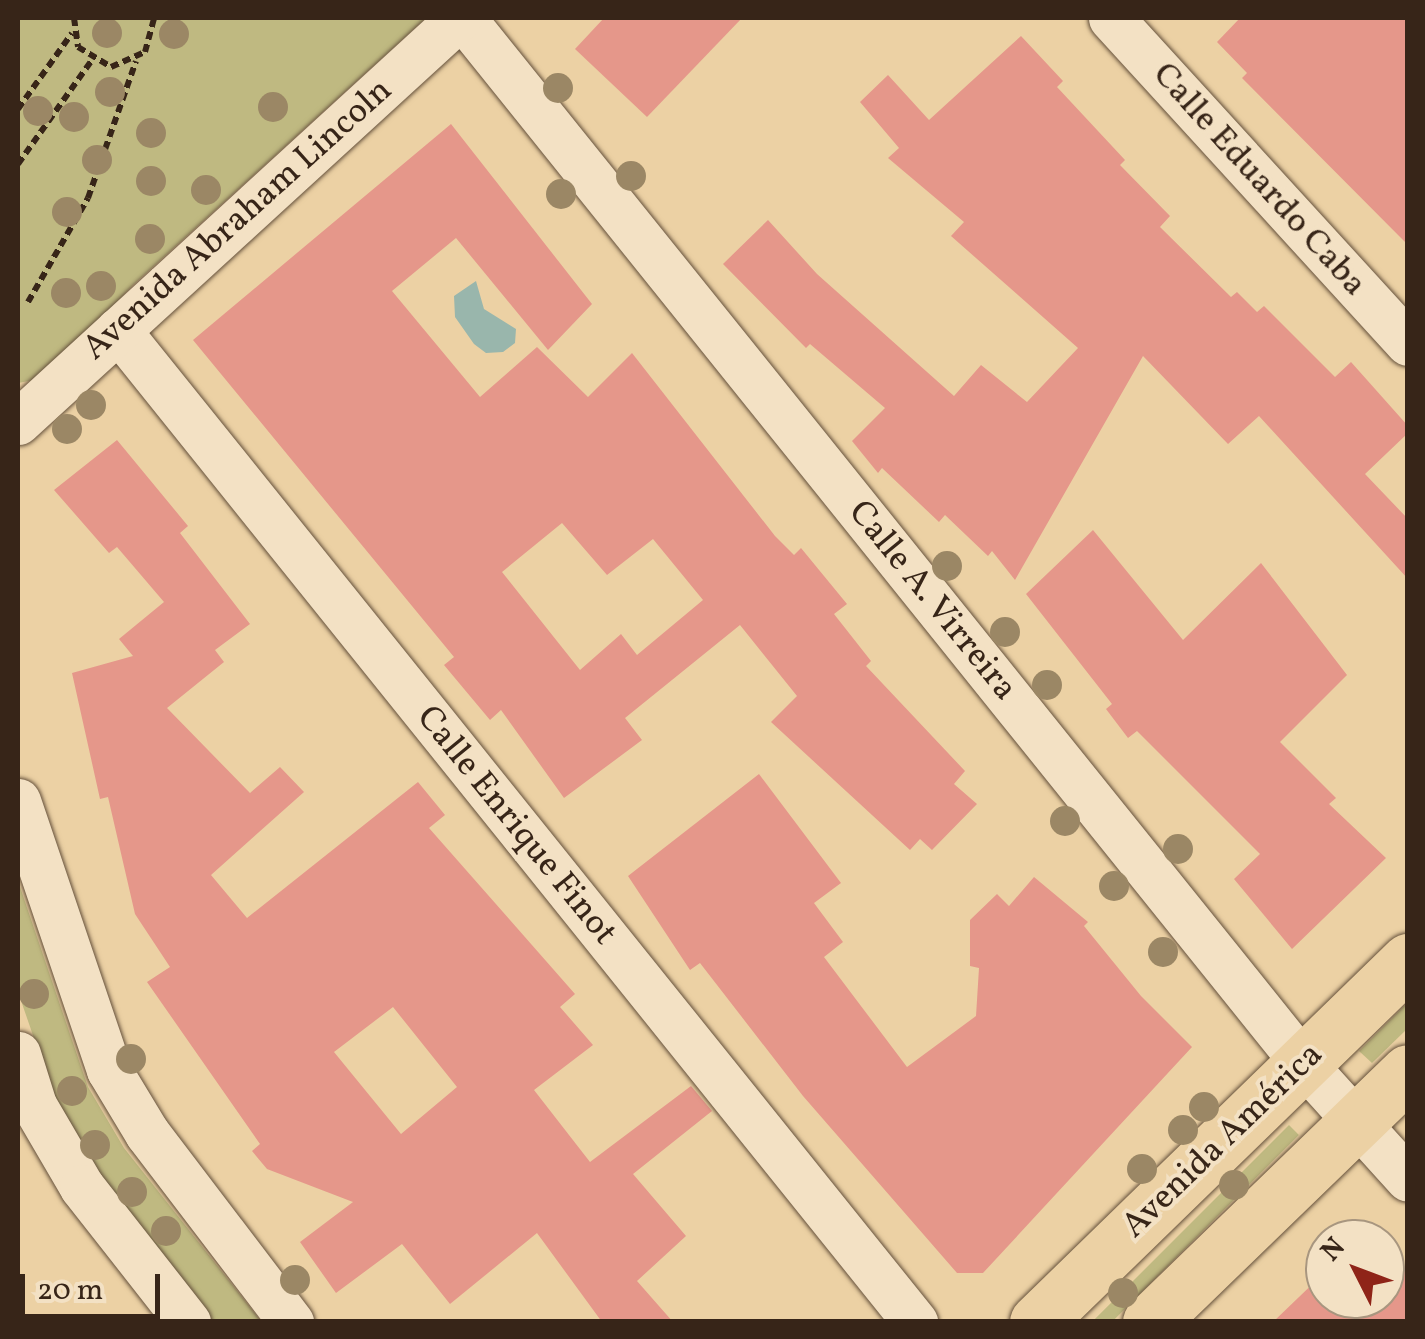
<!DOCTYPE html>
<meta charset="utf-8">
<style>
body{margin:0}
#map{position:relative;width:1425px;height:1339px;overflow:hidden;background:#ecd1a4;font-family:Vollkorn,serif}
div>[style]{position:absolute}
.green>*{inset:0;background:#bfb981;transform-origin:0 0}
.water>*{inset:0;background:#99b6ac}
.building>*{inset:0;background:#e5978a}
.path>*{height:6px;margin-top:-3px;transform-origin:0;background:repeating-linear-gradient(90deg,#372518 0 8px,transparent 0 13px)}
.roads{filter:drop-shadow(0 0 2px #64503b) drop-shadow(0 0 2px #64503b)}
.minor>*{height:45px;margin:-22.5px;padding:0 22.5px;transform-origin:22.5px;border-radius:22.5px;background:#f3e1c4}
.major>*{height:55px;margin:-27.5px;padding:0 27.5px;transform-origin:27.5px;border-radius:27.5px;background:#ecd1a4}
.trees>*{width:30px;height:30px;margin:-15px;border-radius:50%;background:#9b8765}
span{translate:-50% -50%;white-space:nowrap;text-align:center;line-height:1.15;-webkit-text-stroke:8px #f3e1c4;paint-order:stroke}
.street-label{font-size:35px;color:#372518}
.frame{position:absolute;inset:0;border:20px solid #372518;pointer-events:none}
.north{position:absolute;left:1305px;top:1219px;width:100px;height:100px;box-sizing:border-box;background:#f3e1c4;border:2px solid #a8967f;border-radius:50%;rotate:312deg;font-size:28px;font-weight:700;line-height:40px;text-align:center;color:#372518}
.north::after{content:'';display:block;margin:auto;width:35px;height:45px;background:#8f2418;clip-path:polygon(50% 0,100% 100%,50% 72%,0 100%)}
.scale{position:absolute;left:20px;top:1274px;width:140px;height:45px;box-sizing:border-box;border:5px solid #372518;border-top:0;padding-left:12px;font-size:30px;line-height:35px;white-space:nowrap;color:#372518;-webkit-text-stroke:8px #f3e1c4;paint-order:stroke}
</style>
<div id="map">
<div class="green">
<div style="clip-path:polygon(18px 18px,426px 18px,133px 285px,45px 378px,18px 383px)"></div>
<div style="clip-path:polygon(18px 881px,88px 1087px,124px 1148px,261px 1321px,213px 1321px,94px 1167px,54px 1096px,18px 992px)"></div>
<div style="clip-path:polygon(1407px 1003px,1407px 1029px,1372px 1063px,1359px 1051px)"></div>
<div style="left:1289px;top:1125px;width:14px;height:284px;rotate:45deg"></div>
</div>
<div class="water">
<div style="clip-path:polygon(476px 281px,484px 309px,516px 329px,515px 343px,503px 352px,486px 353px,474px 344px,455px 317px,454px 296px)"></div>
</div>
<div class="building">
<div style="clip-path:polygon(604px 18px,742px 18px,647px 117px,575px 49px)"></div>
<div style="clip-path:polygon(1240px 18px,1408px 18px,1408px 245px,1242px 78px,1247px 73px,1217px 42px)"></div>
<div style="clip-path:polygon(1021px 36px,1063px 81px,1057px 87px,1125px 160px,1120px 165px,1170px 216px,1160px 227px,1231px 297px,1237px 292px,1257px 312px,1264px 306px,1335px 377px,1351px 362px,1408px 426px,1408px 433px,1365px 474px,1408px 519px,1408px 579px,1259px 416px,1228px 444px,1143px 356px,1015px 580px,992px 551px,988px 556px,945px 515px,939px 522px,882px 468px,878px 473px,852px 441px,885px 408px,810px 344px,806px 348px,723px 264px,768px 220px,817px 274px,954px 396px,981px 365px,1027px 402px,1078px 348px,951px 236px,964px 222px,888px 158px,899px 148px,860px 102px,888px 75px,929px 120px)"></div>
<div style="clip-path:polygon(evenodd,451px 124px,592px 304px,548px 350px,456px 238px,392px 291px,480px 397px,537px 347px,588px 397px,632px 353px,775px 536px,794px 555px,801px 548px,847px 604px,834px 614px,871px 661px,866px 666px,965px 771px,954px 784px,977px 804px,932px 850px,920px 839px,910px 850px,771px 722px,797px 696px,740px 625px,625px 718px,642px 740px,564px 798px,501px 710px,490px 720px,444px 665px,454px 657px,193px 340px,451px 124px,562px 523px,607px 575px,653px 539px,703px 600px,637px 655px,621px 634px,580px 670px,502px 572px,562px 523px)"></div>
<div style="clip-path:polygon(evenodd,117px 440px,188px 526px,180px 533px,250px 624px,215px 650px,224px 662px,167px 708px,250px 793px,280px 767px,304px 792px,211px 875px,247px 918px,418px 782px,445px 815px,429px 828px,575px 994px,560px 1007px,593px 1045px,534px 1090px,590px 1162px,691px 1086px,712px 1111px,633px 1174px,686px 1236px,637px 1281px,673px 1322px,602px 1322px,537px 1233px,450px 1304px,402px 1244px,336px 1293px,300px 1242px,353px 1202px,267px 1169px,252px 1151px,260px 1144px,147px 982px,170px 967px,135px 914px,108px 797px,100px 799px,72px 673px,133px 656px,119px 639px,164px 602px,117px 547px,109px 553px,54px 490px,117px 440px,393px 1007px,457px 1087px,401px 1134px,334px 1052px,393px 1007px)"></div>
<div style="clip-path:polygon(1093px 530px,1183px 640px,1261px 563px,1347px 675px,1280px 742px,1336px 798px,1329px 804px,1386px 858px,1292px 949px,1234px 879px,1260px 854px,1137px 731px,1128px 738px,1106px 709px,1112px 704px,1026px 594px)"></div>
<div style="clip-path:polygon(759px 774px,841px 883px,814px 903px,843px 942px,824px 957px,907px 1067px,976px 1016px,979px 968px,970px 966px,970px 920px,997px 894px,1009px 906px,1034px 877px,1088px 922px,1084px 926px,1141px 996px,1192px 1047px,983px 1273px,957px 1273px,803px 1096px,700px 963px,690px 970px,628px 876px)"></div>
<div style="clip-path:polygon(1385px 1249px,1408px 1273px,1408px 1322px,1273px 1322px,1325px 1272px,1325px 1299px,1385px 1299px)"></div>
</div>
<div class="path">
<div style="left:74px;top:18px;width:29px;rotate:82deg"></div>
<div style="left:78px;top:47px;width:39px;rotate:31deg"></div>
<div style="left:111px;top:67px;width:37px;rotate:-24deg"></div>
<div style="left:145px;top:52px;width:35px;rotate:-75deg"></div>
<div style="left:18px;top:109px;width:93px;rotate:-54.6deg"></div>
<div style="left:18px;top:164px;width:128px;rotate:-54.6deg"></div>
<div style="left:28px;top:302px;width:120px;rotate:-60deg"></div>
<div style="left:88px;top:198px;width:145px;rotate:-70.7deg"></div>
</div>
<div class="roads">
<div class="minor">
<div style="left:463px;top:18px;width:1341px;rotate:51.21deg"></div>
<div style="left:1303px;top:1063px;width:156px;rotate:47.8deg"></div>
<div style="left:1111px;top:18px;width:440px;rotate:47.6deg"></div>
<div style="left:118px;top:330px;width:1273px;rotate:51.22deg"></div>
<div style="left:18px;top:422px;width:598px;rotate:-42.49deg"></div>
<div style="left:18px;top:801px;width:284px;rotate:71.3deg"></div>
<div style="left:109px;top:1070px;width:74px;rotate:58.9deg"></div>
<div style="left:147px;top:1133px;width:238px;rotate:52.7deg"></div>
<div style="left:18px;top:1054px;width:53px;rotate:72.6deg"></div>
<div style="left:34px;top:1105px;width:95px;rotate:59.7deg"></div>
<div style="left:82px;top:1187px;width:172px;rotate:51.9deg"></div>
</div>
<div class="major">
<div style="left:1037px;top:1322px;width:518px;rotate:-44.22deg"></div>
<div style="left:1150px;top:1322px;width:359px;rotate:-44.1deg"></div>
</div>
</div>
<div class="trees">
<div style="left:107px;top:33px"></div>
<div style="left:174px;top:34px"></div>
<div style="left:558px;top:88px"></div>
<div style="left:110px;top:92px"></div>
<div style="left:273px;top:107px"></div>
<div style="left:38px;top:111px"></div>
<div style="left:74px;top:117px"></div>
<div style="left:151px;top:133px"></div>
<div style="left:97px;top:160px"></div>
<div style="left:631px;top:176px"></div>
<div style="left:151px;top:181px"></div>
<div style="left:206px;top:190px"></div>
<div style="left:561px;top:194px"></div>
<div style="left:67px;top:212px"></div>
<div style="left:150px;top:239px"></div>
<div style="left:101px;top:286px"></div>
<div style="left:66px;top:293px"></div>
<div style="left:91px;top:405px"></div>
<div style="left:67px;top:429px"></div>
<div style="left:947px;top:566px"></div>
<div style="left:1005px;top:632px"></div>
<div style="left:1047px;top:685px"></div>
<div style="left:1065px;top:821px"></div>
<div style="left:1178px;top:849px"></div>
<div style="left:1114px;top:886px"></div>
<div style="left:1163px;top:952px"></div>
<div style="left:34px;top:994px"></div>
<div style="left:131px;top:1059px"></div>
<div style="left:72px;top:1091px"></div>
<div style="left:1204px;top:1107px"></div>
<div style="left:1183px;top:1130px"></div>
<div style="left:95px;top:1145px"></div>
<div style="left:1142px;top:1169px"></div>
<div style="left:1234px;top:1185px"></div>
<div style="left:132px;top:1192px"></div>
<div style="left:166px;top:1231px"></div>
<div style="left:295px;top:1280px"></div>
<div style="left:1123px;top:1293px"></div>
</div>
<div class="street-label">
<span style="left:1259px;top:180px;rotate:48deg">Calle Eduardo Caba</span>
<span style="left:238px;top:220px;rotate:-42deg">Avenida Abraham Lincoln</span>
<span style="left:932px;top:601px;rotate:51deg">Calle A. Virreira</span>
<span style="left:516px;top:826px;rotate:51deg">Calle Enrique Finot</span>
<span style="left:1223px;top:1141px;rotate:-44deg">Avenida América</span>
</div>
<div class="frame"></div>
<div class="north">N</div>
<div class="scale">20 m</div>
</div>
